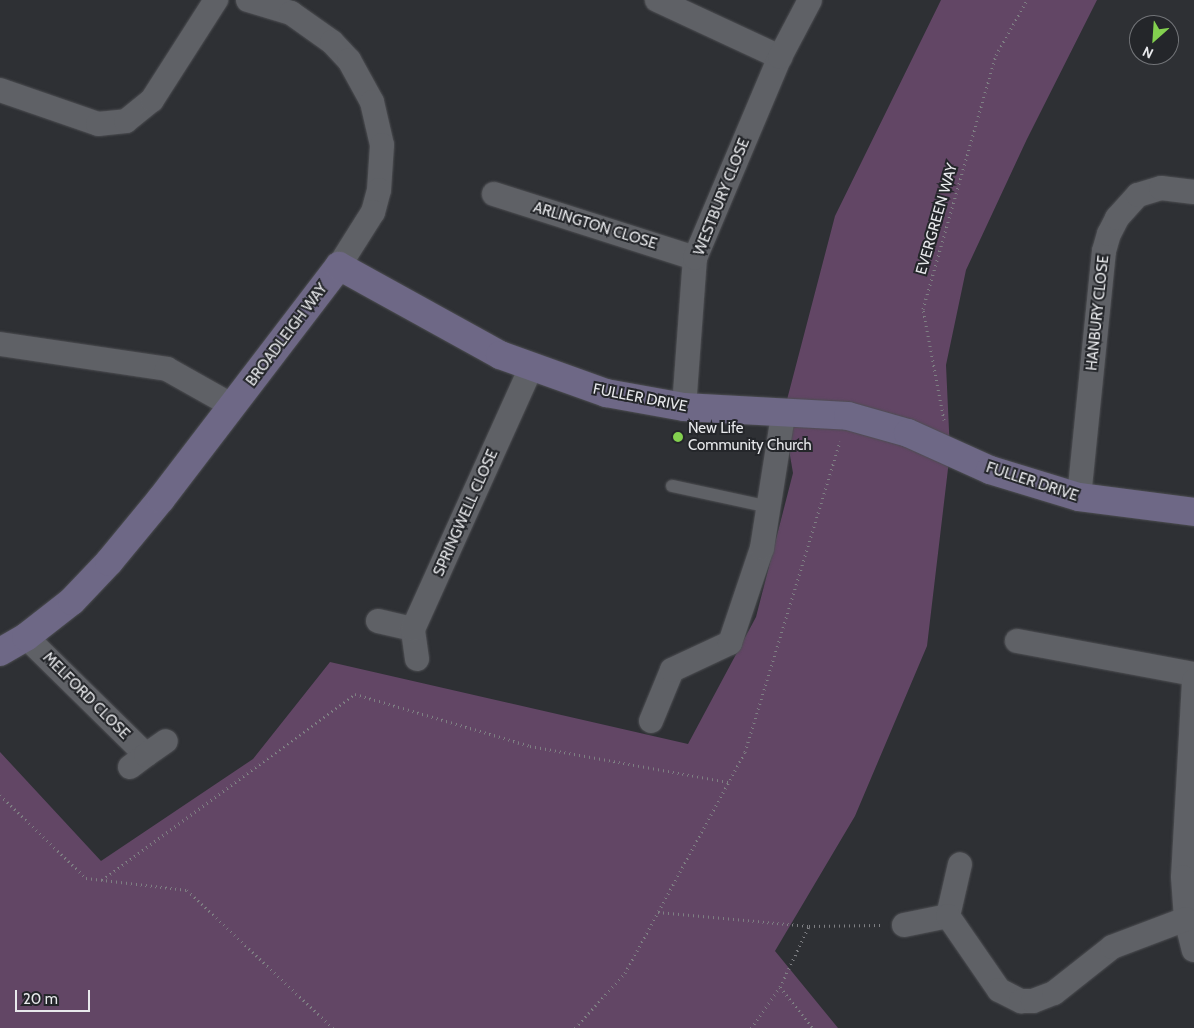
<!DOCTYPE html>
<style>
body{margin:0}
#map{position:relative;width:1194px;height:1028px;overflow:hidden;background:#2e3034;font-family:Cabin,sans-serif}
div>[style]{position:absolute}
.green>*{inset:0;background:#624665}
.path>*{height:3px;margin-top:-1.5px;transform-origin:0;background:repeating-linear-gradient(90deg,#7e7f83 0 1px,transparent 0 5px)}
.roads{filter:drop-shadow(0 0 1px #4d4e52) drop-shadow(0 0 1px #4d4e52)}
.lane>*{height:12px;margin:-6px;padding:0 6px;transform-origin:6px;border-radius:6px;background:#5f6166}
.street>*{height:24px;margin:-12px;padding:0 12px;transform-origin:12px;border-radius:12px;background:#5f6166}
.secondary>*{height:28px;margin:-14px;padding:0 14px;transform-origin:14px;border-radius:14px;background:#6e6886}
.dots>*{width:14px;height:14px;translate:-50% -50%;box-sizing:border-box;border:2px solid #24262a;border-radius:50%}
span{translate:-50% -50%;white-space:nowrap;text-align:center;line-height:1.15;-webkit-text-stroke:4px #24262a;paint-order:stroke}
.street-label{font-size:15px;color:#e8e9ec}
.poi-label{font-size:15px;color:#e8e9ec}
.left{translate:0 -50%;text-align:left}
.north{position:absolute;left:1129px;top:15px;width:50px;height:50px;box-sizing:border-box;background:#24262a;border:1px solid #727478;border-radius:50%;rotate:206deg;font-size:14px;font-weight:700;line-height:20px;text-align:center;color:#e8e9ec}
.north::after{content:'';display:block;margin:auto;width:18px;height:22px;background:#83d04f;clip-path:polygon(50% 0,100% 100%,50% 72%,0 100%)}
.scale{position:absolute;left:15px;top:990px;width:75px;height:22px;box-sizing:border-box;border:2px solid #e8e9ec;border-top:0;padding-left:6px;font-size:15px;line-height:18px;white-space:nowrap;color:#e8e9ec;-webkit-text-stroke:4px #24262a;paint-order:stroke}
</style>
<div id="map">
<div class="green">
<div style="clip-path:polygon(941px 0,1097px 0,1027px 139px,966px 270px,946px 365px,950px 452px,927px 646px,855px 816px,775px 951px,838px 1028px,0 1028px,0 752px,101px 861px,253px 759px,330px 662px,688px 744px,756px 617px,793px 473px,783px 415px,835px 216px)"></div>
</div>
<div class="path">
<div style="left:944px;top:420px;width:113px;rotate:-100.7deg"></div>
<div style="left:923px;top:309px;width:264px;rotate:-74deg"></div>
<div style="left:996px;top:55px;width:63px;rotate:-60.6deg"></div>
<div style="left:0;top:795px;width:120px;rotate:44deg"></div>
<div style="left:86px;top:878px;width:102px;rotate:6.8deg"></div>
<div style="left:187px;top:890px;width:201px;rotate:43.4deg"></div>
<div style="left:102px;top:880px;width:314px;rotate:-36.3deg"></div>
<div style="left:355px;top:694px;width:183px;rotate:16.5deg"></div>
<div style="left:530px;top:746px;width:202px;rotate:10.3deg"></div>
<div style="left:658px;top:912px;width:152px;rotate:5.3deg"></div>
<div style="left:780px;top:987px;width:68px;rotate:-64.6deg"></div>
<div style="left:809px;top:926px;width:72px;rotate:-0.8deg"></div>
<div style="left:575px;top:1028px;width:74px;rotate:-47.7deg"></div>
<div style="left:625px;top:973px;width:251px;rotate:-61.5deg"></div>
<div style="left:745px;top:752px;width:325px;rotate:-73deg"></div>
<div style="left:751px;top:1028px;width:50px;rotate:-54.7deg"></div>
<div style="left:780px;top:987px;width:53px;rotate:51.2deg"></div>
</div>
<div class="roads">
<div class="lane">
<div style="left:672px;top:486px;width:99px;rotate:12.2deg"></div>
</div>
<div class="street">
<div style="left:248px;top:0;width:45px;rotate:16.8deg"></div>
<div style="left:291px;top:13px;width:50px;rotate:35.3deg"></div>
<div style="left:332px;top:42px;width:25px;rotate:47deg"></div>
<div style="left:349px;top:60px;width:48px;rotate:61.3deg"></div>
<div style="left:372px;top:102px;width:44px;rotate:76.9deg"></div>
<div style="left:382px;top:145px;width:45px;rotate:93.8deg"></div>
<div style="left:379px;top:190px;width:23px;rotate:105deg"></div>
<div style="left:373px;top:212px;width:64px;rotate:122.2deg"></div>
<div style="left:657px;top:0;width:136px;rotate:24.9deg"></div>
<div style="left:0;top:90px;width:104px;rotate:19.1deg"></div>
<div style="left:98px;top:124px;width:28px;rotate:-6deg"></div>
<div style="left:126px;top:121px;width:33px;rotate:-39deg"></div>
<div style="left:152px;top:100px;width:119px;rotate:-57.4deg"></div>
<div style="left:494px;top:194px;width:211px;rotate:17.7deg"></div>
<div style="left:0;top:344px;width:169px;rotate:8.5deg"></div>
<div style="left:167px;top:369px;width:76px;rotate:29.3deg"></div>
<div style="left:684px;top:407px;width:149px;rotate:-85.8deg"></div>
<div style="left:695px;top:258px;width:218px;rotate:-67.1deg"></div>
<div style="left:780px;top:57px;width:64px;rotate:-62.2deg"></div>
<div style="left:1079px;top:497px;width:247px;rotate:-84.2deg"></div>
<div style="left:1104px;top:251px;width:18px;rotate:-74deg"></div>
<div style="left:1109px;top:234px;width:18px;rotate:-63deg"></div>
<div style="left:1117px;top:218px;width:31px;rotate:-48deg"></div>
<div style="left:1138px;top:195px;width:24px;rotate:-17deg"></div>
<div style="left:1161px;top:188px;width:33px;rotate:7deg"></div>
<div style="left:378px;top:621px;width:36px;rotate:13deg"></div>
<div style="left:26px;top:637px;width:168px;rotate:44.5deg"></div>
<div style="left:146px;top:755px;width:20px;rotate:143deg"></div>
<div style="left:1017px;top:641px;width:180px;rotate:10.6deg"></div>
<div style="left:417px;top:659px;width:30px;rotate:-98deg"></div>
<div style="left:413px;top:629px;width:286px;rotate:-65.7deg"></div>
<div style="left:1194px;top:681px;width:196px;rotate:93.2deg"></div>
<div style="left:1183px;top:877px;width:42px;rotate:85.9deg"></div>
<div style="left:1186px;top:919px;width:32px;rotate:76deg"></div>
<div style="left:651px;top:721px;width:55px;rotate:-67.6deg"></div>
<div style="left:672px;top:670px;width:64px;rotate:-25deg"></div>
<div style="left:730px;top:643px;width:100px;rotate:-71.4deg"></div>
<div style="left:762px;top:548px;width:135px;rotate:-81deg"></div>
<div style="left:146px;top:755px;width:24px;rotate:-35deg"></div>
<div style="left:948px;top:916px;width:53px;rotate:-77deg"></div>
<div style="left:904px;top:925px;width:45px;rotate:-11.6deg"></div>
<div style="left:948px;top:916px;width:90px;rotate:55.4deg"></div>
<div style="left:999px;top:990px;width:25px;rotate:27deg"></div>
<div style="left:1021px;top:1001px;width:12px"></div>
<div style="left:1033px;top:1001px;width:22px;rotate:-21deg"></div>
<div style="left:1054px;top:993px;width:74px;rotate:-38.4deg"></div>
<div style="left:1112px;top:947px;width:79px;rotate:-20.7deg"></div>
</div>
<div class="secondary">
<div style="left:0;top:652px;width:30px;rotate:-30deg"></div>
<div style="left:26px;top:637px;width:58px;rotate:-38deg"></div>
<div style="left:72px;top:601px;width:54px;rotate:-46.5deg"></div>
<div style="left:109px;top:562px;width:82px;rotate:-50.5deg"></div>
<div style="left:161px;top:499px;width:293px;rotate:-52.6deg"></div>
<div style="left:339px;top:266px;width:184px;rotate:28.9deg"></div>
<div style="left:500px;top:355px;width:113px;rotate:19.7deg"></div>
<div style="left:606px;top:393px;width:79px;rotate:10.2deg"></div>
<div style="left:684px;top:407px;width:164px;rotate:3.1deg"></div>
<div style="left:848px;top:416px;width:62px;rotate:15.8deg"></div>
<div style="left:908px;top:433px;width:90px;rotate:24.3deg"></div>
<div style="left:990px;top:470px;width:93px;rotate:16.9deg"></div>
<div style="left:1079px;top:497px;width:116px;rotate:7.4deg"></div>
</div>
</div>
<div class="dots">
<div style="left:678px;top:437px;background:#83d04f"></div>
</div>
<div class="street-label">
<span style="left:722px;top:197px;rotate:-68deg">WESTBURY CLOSE</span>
<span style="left:937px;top:219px;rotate:-74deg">EVERGREEN WAY</span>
<span style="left:595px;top:226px;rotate:17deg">ARLINGTON CLOSE</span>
<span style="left:1098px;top:313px;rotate:-84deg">HANBURY CLOSE</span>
<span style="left:287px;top:335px;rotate:-53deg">BROADLEIGH WAY</span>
<span style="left:640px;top:398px;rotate:11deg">FULLER DRIVE</span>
<span style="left:1032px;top:482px;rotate:18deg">FULLER DRIVE</span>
<span style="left:466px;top:513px;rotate:-66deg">SPRINGWELL CLOSE</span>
<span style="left:86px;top:696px;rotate:45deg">MELFORD CLOSE</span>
</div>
<div class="poi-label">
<span class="left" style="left:688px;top:437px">New Life<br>Community Church</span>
</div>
<div class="north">N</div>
<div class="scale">20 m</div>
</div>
